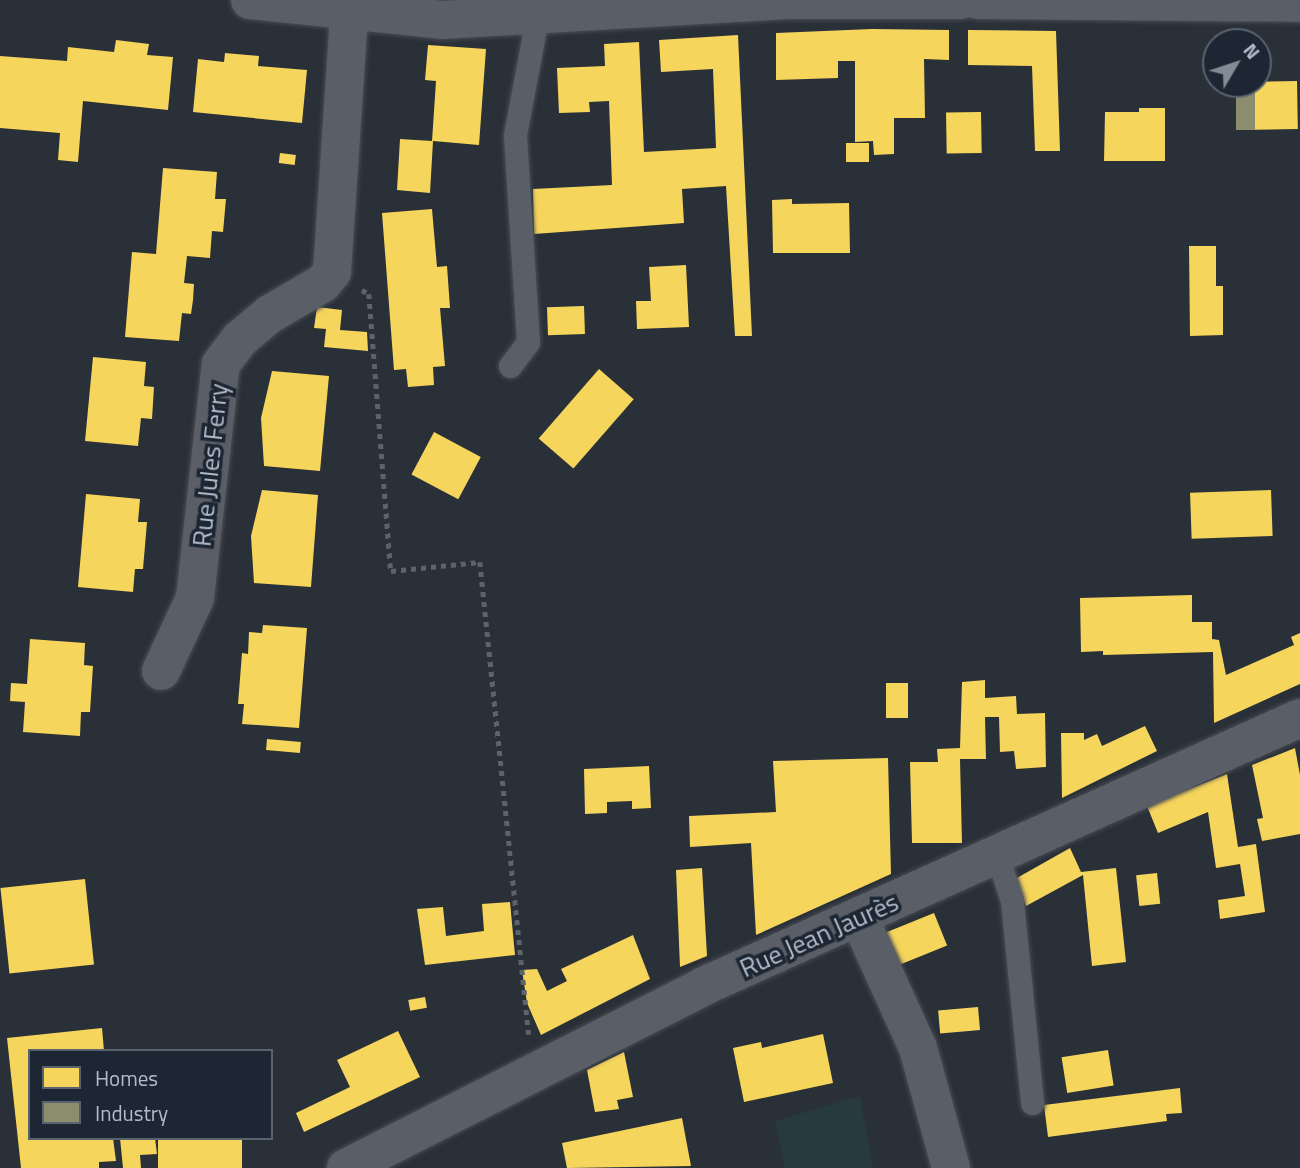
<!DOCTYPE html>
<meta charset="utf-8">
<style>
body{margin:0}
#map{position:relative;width:1300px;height:1168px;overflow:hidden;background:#2a3038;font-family:"Titillium Web",sans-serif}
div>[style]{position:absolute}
.green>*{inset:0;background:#273a3e}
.homes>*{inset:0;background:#f6d55c;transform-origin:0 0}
.industry>*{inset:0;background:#8c8c6e;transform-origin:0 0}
.path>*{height:4.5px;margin-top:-2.25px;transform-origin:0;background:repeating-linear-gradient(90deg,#5d636a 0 5px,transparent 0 10px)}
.roads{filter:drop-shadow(0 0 2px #484c53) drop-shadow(0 0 2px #484c53)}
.service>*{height:23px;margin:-11.5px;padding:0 11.5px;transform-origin:11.5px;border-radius:11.5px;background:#5a5e66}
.minor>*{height:38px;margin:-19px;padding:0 19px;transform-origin:19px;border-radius:19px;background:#5a5e66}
span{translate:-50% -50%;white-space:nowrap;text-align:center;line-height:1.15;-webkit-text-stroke:7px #1d2633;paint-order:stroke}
.street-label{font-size:26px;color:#b4bcc9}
.legend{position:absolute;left:28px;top:1049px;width:245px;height:91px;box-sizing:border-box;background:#1d2633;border:2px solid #59626f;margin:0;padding:9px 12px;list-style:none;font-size:21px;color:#b4bcc9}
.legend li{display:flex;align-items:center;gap:14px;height:35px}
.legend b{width:35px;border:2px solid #59626f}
.north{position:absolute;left:1202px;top:28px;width:70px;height:70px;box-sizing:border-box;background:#1d2633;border:2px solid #59626f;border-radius:50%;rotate:51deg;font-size:19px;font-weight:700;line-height:28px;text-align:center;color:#b4bcc9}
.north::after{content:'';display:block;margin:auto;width:24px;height:32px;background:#848b96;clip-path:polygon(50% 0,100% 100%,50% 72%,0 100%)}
</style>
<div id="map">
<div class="green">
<div style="clip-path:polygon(860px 1096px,873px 1168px,785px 1168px,775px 1121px)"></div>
</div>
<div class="homes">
<div style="clip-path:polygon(872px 29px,949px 30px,949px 60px,924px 59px,925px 118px,894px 118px,894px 154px,874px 155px,873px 141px,855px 142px,855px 61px,838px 61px,838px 78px,776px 80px,776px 33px)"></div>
<div style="clip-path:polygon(968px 30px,1056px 31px,1060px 151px,1035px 151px,1032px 66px,968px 65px)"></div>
<div style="clip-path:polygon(738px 35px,745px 185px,752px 336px,735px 336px,726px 186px,682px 189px,684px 223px,534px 234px,533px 189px,612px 185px,609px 101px,589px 102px,590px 112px,559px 113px,557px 68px,605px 66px,604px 44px,639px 42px,644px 152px,716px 148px,713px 69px,661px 72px,659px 40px)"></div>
<div style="clip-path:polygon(116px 40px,149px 44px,147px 55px,173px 57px,168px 110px,83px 101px,78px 162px,58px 160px,60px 133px,0 128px,0 56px,67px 61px,68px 47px,114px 52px)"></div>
<div style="clip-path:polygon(428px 45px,486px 49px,479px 145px,433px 141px,430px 193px,397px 190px,400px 139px,432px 141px,436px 81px,425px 80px)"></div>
<div style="clip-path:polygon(225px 53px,259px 56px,258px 66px,307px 70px,302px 123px,193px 112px,198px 59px,224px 62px)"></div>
<div style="left:1297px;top:81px;width:48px;height:43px;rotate:89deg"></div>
<div style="clip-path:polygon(1139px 108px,1165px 108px,1165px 161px,1104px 161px,1105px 112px,1139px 112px)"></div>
<div style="left:981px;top:112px;width:41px;height:35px;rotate:89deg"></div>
<div style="left:869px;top:143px;width:19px;height:23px;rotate:90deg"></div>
<div style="left:280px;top:153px;width:16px;height:10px;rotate:7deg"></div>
<div style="clip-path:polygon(163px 168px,217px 172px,215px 199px,226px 199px,223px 232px,212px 231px,210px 258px,187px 256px,184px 283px,194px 284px,193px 300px,191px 314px,182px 313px,179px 341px,125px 337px,132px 252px,156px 254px)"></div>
<div style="clip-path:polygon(792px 199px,792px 204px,849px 203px,850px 253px,773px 253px,772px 200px)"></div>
<div style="clip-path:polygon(432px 209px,437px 267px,447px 266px,450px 308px,440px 308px,445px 366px,433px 367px,434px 385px,408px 387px,406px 369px,394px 370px,382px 213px)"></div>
<div style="clip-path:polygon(1189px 246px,1216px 246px,1216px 286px,1223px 286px,1223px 335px,1190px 336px)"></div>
<div style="clip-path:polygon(686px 265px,689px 327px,637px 329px,636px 301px,651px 301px,649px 267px)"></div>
<div style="left:584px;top:306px;width:28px;height:37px;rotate:88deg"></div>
<div style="clip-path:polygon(317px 307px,342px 310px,340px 330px,367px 332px,368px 351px,324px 347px,326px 329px,314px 328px)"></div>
<div style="clip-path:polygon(93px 357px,146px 362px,144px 386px,154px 387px,152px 419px,141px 418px,138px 446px,85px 441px)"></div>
<div style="left:599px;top:369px;width:46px;height:92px;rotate:41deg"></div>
<div style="clip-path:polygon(272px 371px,329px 376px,320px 471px,264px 466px,261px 418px)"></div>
<div style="left:434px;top:432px;width:53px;height:48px;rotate:28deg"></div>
<div style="clip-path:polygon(262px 490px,318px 495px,311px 587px,254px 583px,251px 536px)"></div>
<div style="left:1271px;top:490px;width:46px;height:81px;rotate:88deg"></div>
<div style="clip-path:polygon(86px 494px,140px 499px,138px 522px,147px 522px,143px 569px,135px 569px,133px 592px,78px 587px)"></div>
<div style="clip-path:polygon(1192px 595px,1192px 622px,1212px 622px,1212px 639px,1219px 640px,1226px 675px,1294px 645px,1291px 637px,1300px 633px,1300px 684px,1214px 723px,1213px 652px,1103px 655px,1103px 651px,1081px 652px,1080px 598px)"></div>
<div style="clip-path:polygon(263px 625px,307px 628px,299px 728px,242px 724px,244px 704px,238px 704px,242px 653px,248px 654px,249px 632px,262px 633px)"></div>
<div style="clip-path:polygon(30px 639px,85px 643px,84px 665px,93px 666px,90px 712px,81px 712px,80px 736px,23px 732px,25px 702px,10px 701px,11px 683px,27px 684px)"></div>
<div style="clip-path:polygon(985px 680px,985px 698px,1016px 696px,1017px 714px,1045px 713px,1046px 767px,1016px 769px,1014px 751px,1000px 752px,999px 717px,985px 717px,986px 759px,960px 759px,962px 843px,912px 843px,910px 762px,938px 762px,937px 749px,960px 748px,962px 682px)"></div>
<div style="left:886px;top:683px;width:22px;height:35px"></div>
<div style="clip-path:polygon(1145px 726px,1157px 751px,1062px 798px,1061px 733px,1084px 733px,1084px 740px,1097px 734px,1102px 746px)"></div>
<div style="left:267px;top:739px;width:34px;height:11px;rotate:5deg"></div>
<div style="clip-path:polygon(1295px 748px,1300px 775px,1300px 834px,1262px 841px,1257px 819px,1263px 818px,1252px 765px)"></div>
<div style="clip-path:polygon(888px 758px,891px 874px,756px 935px,751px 843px,690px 847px,689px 816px,776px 812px,773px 761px)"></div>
<div style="clip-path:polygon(649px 766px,651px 808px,632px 809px,632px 801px,607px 802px,607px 813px,585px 814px,584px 769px)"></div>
<div style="clip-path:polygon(1227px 774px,1238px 847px,1256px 844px,1265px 912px,1220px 919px,1218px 900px,1245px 896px,1240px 864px,1216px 868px,1208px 812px,1158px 833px,1147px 806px)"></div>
<div style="clip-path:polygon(1070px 848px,1081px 872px,1116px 868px,1126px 962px,1092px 966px,1083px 875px,1026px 906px,1015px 879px)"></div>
<div style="clip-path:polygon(702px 868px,707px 956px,680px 967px,676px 870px)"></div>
<div style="left:1157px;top:873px;width:31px;height:21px;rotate:84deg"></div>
<div style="left:85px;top:879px;width:86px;height:85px;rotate:84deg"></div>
<div style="clip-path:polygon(510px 902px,515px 955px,425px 965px,417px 909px,443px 907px,446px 936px,484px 931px,482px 904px)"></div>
<div style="left:934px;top:913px;width:35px;height:58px;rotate:68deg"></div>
<div style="clip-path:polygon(633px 935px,650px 979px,541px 1035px,527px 1003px,522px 970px,537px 969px,547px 991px,567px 981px,561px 969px)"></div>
<div style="left:425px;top:997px;width:11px;height:17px;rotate:80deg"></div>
<div style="left:978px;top:1007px;width:23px;height:40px;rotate:85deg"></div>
<div style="clip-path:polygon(102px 1028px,104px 1051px,30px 1051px,30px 1138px,113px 1138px,116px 1161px,99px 1162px,99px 1168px,21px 1168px,7px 1038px)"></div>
<div style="clip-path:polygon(398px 1031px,420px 1077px,304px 1132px,296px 1113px,350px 1087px,337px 1060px)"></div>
<div style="clip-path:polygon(823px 1034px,833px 1083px,744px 1102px,733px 1048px,761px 1042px,762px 1048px)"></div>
<div style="left:1108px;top:1050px;width:36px;height:47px;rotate:81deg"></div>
<div style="clip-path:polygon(624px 1052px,633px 1097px,617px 1100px,619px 1109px,595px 1112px,587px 1070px)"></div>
<div style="clip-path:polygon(1180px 1088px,1182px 1113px,1166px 1114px,1167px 1121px,1048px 1137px,1044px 1105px)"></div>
<div style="clip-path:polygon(682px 1118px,691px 1166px,567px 1168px,562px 1143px)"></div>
<div style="clip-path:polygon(120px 1138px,155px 1138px,157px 1154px,140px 1155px,141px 1168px,123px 1168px)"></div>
<div style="left:158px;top:1138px;width:84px;height:30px"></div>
</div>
<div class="industry">
<div style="left:1236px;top:88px;width:19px;height:42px"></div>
</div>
<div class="path">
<div style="left:362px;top:290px;width:8px;rotate:30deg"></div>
<div style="left:369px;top:294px;width:278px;rotate:85.5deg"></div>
<div style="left:391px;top:571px;width:89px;rotate:-5.8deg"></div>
<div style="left:480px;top:562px;width:475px;rotate:84.1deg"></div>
</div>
<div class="roads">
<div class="service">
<div style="left:510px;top:366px;width:30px;rotate:-53deg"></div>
<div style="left:528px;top:342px;width:207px;rotate:-93.6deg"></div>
<div style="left:515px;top:135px;width:120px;rotate:-79.4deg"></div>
<div style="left:997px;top:855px;width:48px;rotate:71.9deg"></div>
<div style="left:1012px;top:901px;width:203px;rotate:84.3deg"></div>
</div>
<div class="minor">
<div style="left:250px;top:0;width:193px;rotate:5.9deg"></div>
<div style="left:442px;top:20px;width:350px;rotate:-3.3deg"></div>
<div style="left:791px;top:0;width:170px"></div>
<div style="left:978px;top:0;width:322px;rotate:0.5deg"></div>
<div style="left:161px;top:671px;width:81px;rotate:-65deg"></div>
<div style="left:195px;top:598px;width:235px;rotate:-83.7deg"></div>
<div style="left:221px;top:364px;width:31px;rotate:-53deg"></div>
<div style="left:240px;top:339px;width:39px;rotate:-40deg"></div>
<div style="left:270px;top:314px;width:61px;rotate:-30.3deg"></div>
<div style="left:323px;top:283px;width:14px;rotate:-51deg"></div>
<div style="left:332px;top:272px;width:260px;rotate:-86.2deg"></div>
<div style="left:859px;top:918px;width:143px;rotate:65.6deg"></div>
<div style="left:918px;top:1048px;width:124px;rotate:74.6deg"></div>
<div style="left:346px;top:1168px;width:402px;rotate:-26.9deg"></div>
<div style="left:704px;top:986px;width:653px;rotate:-24.21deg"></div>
</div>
</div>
<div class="street-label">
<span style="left:210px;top:465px;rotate:-84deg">Rue Jules Ferry</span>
<span style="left:819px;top:935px;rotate:-24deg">Rue Jean Jaurès</span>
</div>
<ul class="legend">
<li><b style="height:19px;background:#f6d55c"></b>Homes</li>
<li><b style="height:19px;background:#8c8c6e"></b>Industry</li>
</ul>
<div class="north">N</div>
</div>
